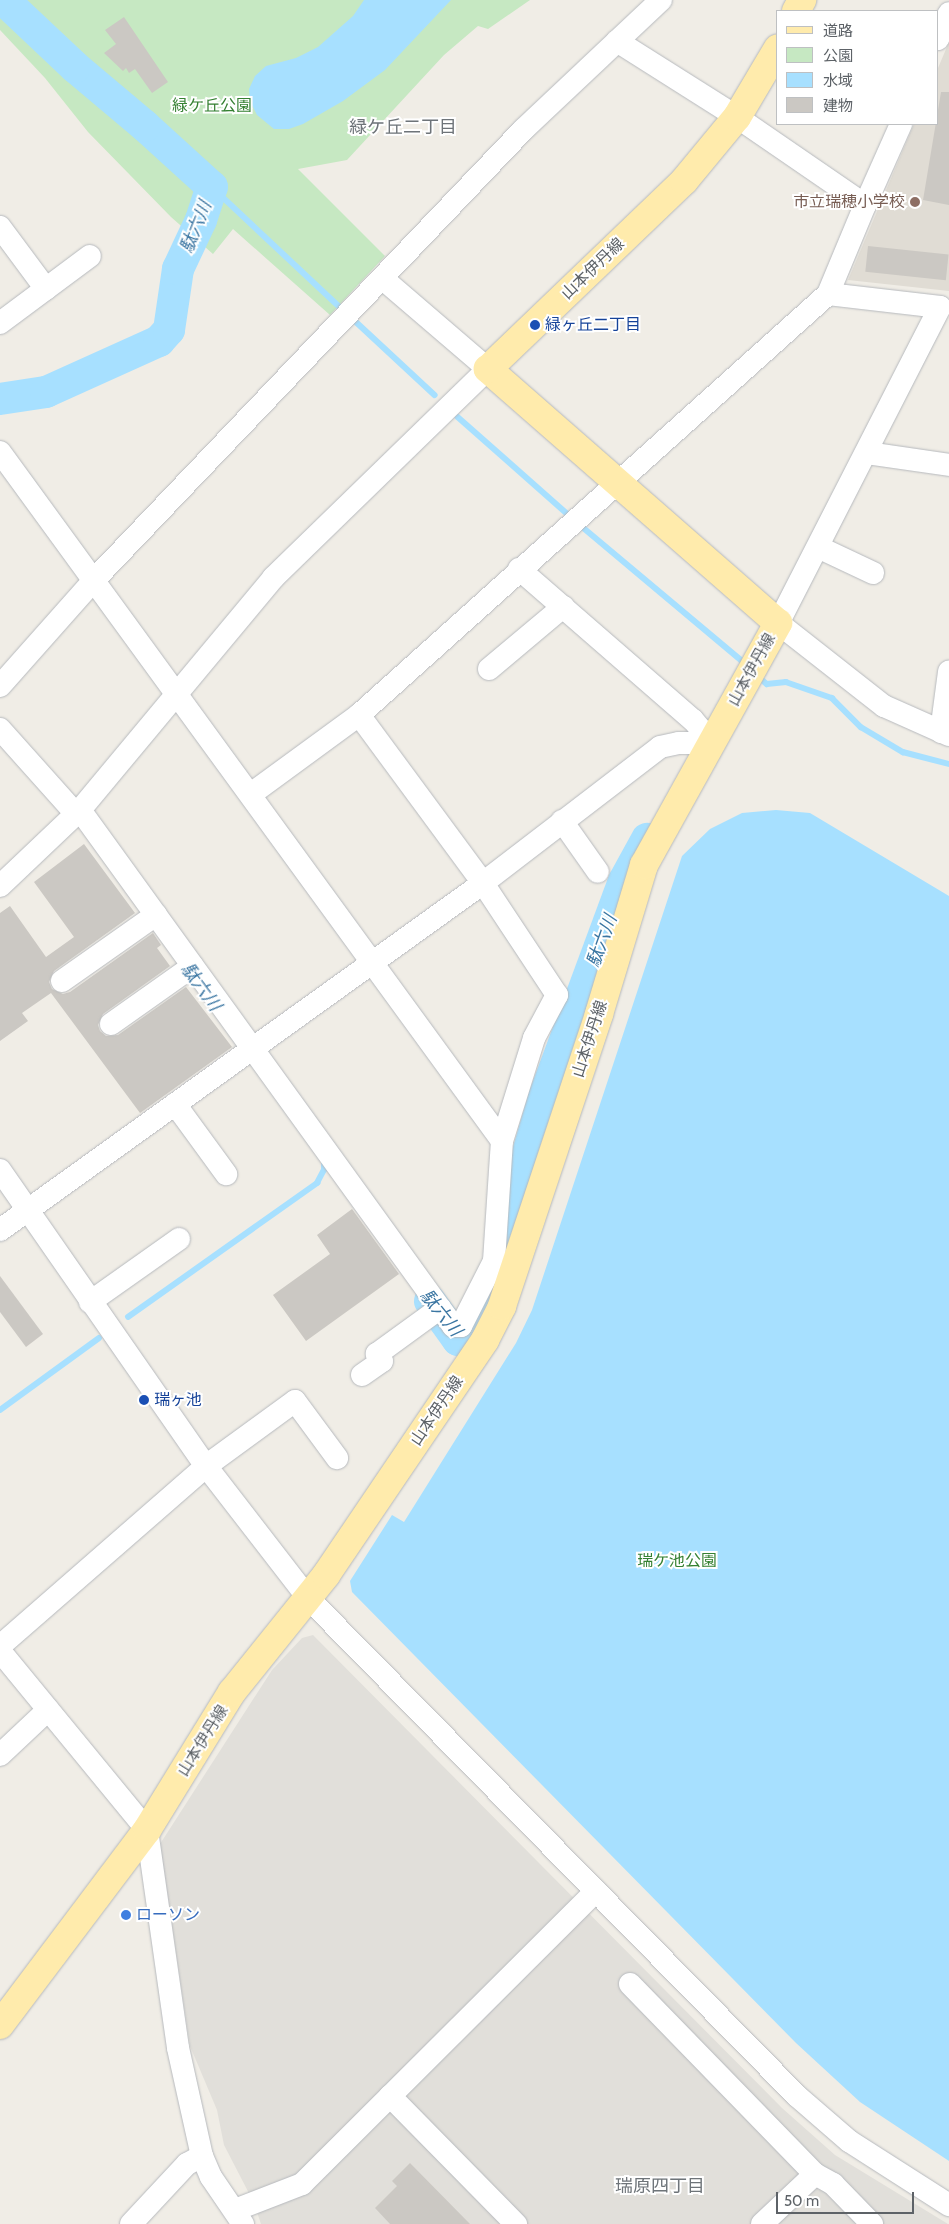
<!DOCTYPE html>
<meta charset="utf-8">
<style>
body{margin:0}
#map{position:relative;width:949px;height:2224px;overflow:hidden;background:#f0ede6;font-family:Cabin,"Noto Sans JP",sans-serif}
div>[style]{position:absolute}
.industrial>*{inset:0;background:#e1dfda}
.education>*{inset:0;background:#e0dcd4}
.green>*{inset:0;background:#c6e8c2}
.water>*{inset:0;background:#a7e0ff}
.stream>*{height:5.5px;margin:-2.75px;padding:0 2.75px;transform-origin:2.75px;border-radius:2.75px;background:#a7e0ff}
.river>*{height:32px;margin:-16px;padding:0 16px;transform-origin:16px;border-radius:16px;background:#a7e0ff}
.building>*{inset:0;background:#cbc8c3;transform-origin:0 0}
.roads{filter:drop-shadow(0 0 1px #b6b9bd) drop-shadow(0 0 1px #b6b9bd)}
.minor>*{height:22px;margin:-11px;padding:0 11px;transform-origin:11px;border-radius:11px;background:#fff}
.major>*{height:28px;margin:-14px;padding:0 14px;transform-origin:14px;border-radius:14px;background:#ffebac}
.dots>*{width:14px;height:14px;translate:-50% -50%;box-sizing:border-box;border:2px solid #fff;border-radius:50%}
span{translate:-50% -50%;white-space:nowrap;text-align:center;line-height:1.15;-webkit-text-stroke:4px #fff;paint-order:stroke}
.park-label{font-size:16px;color:#358132}
.education-label{font-size:16px;color:#785e54}
.right{translate:-100% -50%;text-align:right}
.street-label{font-size:16px;color:#5d6267}
.transit-label{font-size:16px;color:#164399}
.left{translate:0 -50%;text-align:left}
.shop-label{font-size:16px;color:#366cbe}
.neighbourhood-label{font-size:18px;color:#6e7479}
.water-label{font-size:18px;color:#3b76a2;font-style:italic}
.legend{position:absolute;left:776px;top:10px;width:162px;height:115px;box-sizing:border-box;background:#fff;border:1px solid #bec0c2;margin:0;padding:6px 9px;list-style:none;font-size:15px;color:#5d6267}
.legend li{display:flex;align-items:center;gap:10px;height:25px}
.legend b{width:25px;border:1px solid #bec0c2}
.scale{position:absolute;left:776px;top:2192px;width:138px;height:22px;box-sizing:border-box;border:2px solid #5d6267;border-top:0;padding-left:6px;font-size:15px;line-height:18px;white-space:nowrap;color:#5d6267;-webkit-text-stroke:4px #fff;paint-order:stroke}
</style>
<div id="map">
<div class="industrial">
<div style="clip-path:polygon(313px 1635px,782px 2108px,835px 2155px,948px 2224px,261px 2224px,254px 2203px,224px 2145px,217px 2110px,190px 2046px,160px 1844px,272px 1670px,302px 1638px)"></div>
</div>
<div class="education">
<div style="clip-path:polygon(949px 42px,949px 291px,848px 280px,914px 124px,938px 124px,938px 68px)"></div>
</div>
<div class="green">
<div style="clip-path:polygon(0 0,530px 0,488px 29px,478px 26px,444px 55px,347px 160px,298px 169px,385px 256px,330px 315px,233px 229px,213px 254px,171px 217px,88px 132px,45px 78px,0 30px)"></div>
</div>
<div class="water">
<div style="clip-path:polygon(364px 0,451px 0,385px 70px,343px 101px,303px 124px,289px 129px,274px 129px,257px 115px,250px 101px,249px 89px,255px 76px,266px 66px,296px 58px,318px 47px,353px 16px)"></div>
<div style="clip-path:polygon(776px 810px,810px 813px,949px 896px,949px 2161px,860px 2102px,796px 2043px,352px 1592px,350px 1581px,392px 1515px,404px 1522px,516px 1343px,532px 1310px,682px 856px,710px 829px,742px 813px)"></div>
</div>
<div class="stream">
<div style="left:212px;top:187px;width:183px;rotate:43.2deg"></div>
<div style="left:352px;top:318px;width:113px;rotate:42.9deg"></div>
<div style="left:458px;top:417px;width:152px;rotate:41.5deg"></div>
<div style="left:579px;top:524px;width:218px;rotate:40deg"></div>
<div style="left:758px;top:676px;width:12px;rotate:42deg"></div>
<div style="left:767px;top:684px;width:19px;rotate:-6deg"></div>
<div style="left:786px;top:682px;width:49px;rotate:19.2deg"></div>
<div style="left:832px;top:698px;width:41px;rotate:45deg"></div>
<div style="left:861px;top:727px;width:49px;rotate:30.8deg"></div>
<div style="left:903px;top:752px;width:48px;rotate:14.6deg"></div>
<div style="left:128px;top:1317px;width:232px;rotate:-35.3deg"></div>
<div style="left:317px;top:1183px;width:15px;rotate:-62deg"></div>
<div style="left:324px;top:1170px;width:9px;rotate:-90deg"></div>
<div style="left:0;top:1410px;width:122px;rotate:-36deg"></div>
</div>
<div class="river">
<div style="left:0;top:399px;width:47px;rotate:-8.7deg"></div>
<div style="left:46px;top:392px;width:124px;rotate:-24.3deg"></div>
<div style="left:159px;top:341px;width:15px;rotate:-48deg"></div>
<div style="left:169px;top:330px;width:62px;rotate:-81.6deg"></div>
<div style="left:178px;top:269px;width:54px;rotate:-64.9deg"></div>
<div style="left:201px;top:220px;width:35px;rotate:-72deg"></div>
<div style="left:212px;top:187px;width:91px;rotate:-137.7deg"></div>
<div style="left:145px;top:126px;width:92px;rotate:-139.9deg"></div>
<div style="left:75px;top:67px;width:98px;rotate:-136.7deg"></div>
<div style="left:430px;top:1301px;width:48px;rotate:54.3deg"></div>
<div style="left:458px;top:1340px;width:8px;rotate:7deg"></div>
<div style="left:466px;top:1341px;width:113px;rotate:-64.3deg"></div>
<div style="left:515px;top:1239px;width:84px;rotate:-81.8deg"></div>
<div style="left:527px;top:1156px;width:61px;rotate:-73.9deg"></div>
<div style="left:544px;top:1097px;width:230px;rotate:-69.7deg"></div>
<div style="left:624px;top:881px;width:48px;rotate:-61.3deg"></div>
</div>
<div class="building">
<div style="clip-path:polygon(124px 17px,168px 82px,152px 93px,135px 69px,129px 73px,126px 68px,123px 71px,104px 53px,116px 44px,105px 30px)"></div>
<div style="clip-path:polygon(941px 92px,949px 92px,949px 205px,923px 200px)"></div>
<div style="left:868px;top:246px;width:81px;height:26px;rotate:6deg"></div>
<div style="clip-path:polygon(84px 844px,135px 913px,54px 971px,49px 982px,52px 989px,63px 994px,70px 992px,153px 933px,161px 945px,157px 948px,170px 966px,103px 1014px,98px 1025px,100px 1031px,106px 1036px,118px 1035px,186px 987px,232px 1047px,140px 1113px,51px 993px,22px 1013px,28px 1021px,0 1041px,0 913px,10px 906px,46px 957px,74px 937px,34px 882px)"></div>
<div style="clip-path:polygon(352px 1209px,399px 1274px,306px 1341px,273px 1295px,330px 1254px,317px 1235px)"></div>
<div style="clip-path:polygon(0 1276px,43px 1334px,26px 1347px,0 1312px)"></div>
<div style="clip-path:polygon(410px 2163px,470px 2224px,390px 2224px,375px 2208px,397px 2186px,392px 2181px)"></div>
</div>
<div class="roads">
<div class="minor">
<div style="left:938px;top:39px;width:28px;rotate:-67deg"></div>
<div style="left:865px;top:205px;width:89px;rotate:-66deg"></div>
<div style="left:0;top:227px;width:77px;rotate:53.4deg"></div>
<div style="left:828px;top:294px;width:113px;rotate:6.6deg"></div>
<div style="left:940px;top:307px;width:355px;rotate:117.1deg"></div>
<div style="left:778px;top:623px;width:135px;rotate:38.1deg"></div>
<div style="left:884px;top:706px;width:71px;rotate:24deg"></div>
<div style="left:0;top:323px;width:112px;rotate:-36.7deg"></div>
<div style="left:0;top:452px;width:852px;rotate:53.92deg"></div>
<div style="left:867px;top:453px;width:83px;rotate:8.3deg"></div>
<div style="left:818px;top:547px;width:61px;rotate:25.3deg"></div>
<div style="left:519px;top:569px;width:230px;rotate:41deg"></div>
<div style="left:693px;top:720px;width:30px;rotate:50deg"></div>
<div style="left:489px;top:669px;width:97px;rotate:-40deg"></div>
<div style="left:0;top:686px;width:142px;rotate:-48.4deg"></div>
<div style="left:94px;top:580px;width:623px;rotate:-46.37deg"></div>
<div style="left:524px;top:129px;width:188px;rotate:-43.3deg"></div>
<div style="left:0;top:729px;width:114px;rotate:48.2deg"></div>
<div style="left:941px;top:732px;width:61px;rotate:-82.4deg"></div>
<div style="left:251px;top:794px;width:134px;rotate:-36.2deg"></div>
<div style="left:359px;top:715px;width:630px;rotate:-41.91deg"></div>
<div style="left:828px;top:294px;width:96px;rotate:-67.4deg"></div>
<div style="left:865px;top:205px;width:155px;rotate:-145.5deg"></div>
<div style="left:737px;top:117px;width:142px;rotate:-147.7deg"></div>
<div style="left:80px;top:810px;width:614px;rotate:54.14deg"></div>
<div style="left:440px;top:1308px;width:22px;rotate:54deg"></div>
<div style="left:453px;top:1326px;width:8px"></div>
<div style="left:461px;top:1326px;width:73px;rotate:-63.1deg"></div>
<div style="left:494px;top:1261px;width:120px;rotate:-86.2deg"></div>
<div style="left:502px;top:1141px;width:108px;rotate:-72.7deg"></div>
<div style="left:534px;top:1038px;width:49px;rotate:-61.9deg"></div>
<div style="left:557px;top:995px;width:134px;rotate:-123.5deg"></div>
<div style="left:483px;top:883px;width:209px;rotate:-126.4deg"></div>
<div style="left:562px;top:821px;width:62px;rotate:54.8deg"></div>
<div style="left:0;top:886px;width:110px;rotate:-43.5deg"></div>
<div style="left:80px;top:810px;width:302px;rotate:-50.2deg"></div>
<div style="left:273px;top:578px;width:300px;rotate:-44.2deg"></div>
<div style="left:488px;top:369px;width:138px;rotate:-139.4deg"></div>
<div style="left:62px;top:981px;width:115px;rotate:-35.1deg"></div>
<div style="left:111px;top:1024px;width:100px;rotate:-35.3deg"></div>
<div style="left:175px;top:1104px;width:87px;rotate:53.9deg"></div>
<div style="left:0;top:1170px;width:361px;rotate:55.2deg"></div>
<div style="left:206px;top:1466px;width:167px;rotate:52.3deg"></div>
<div style="left:308px;top:1598px;width:698px;rotate:45.52deg"></div>
<div style="left:797px;top:2096px;width:69px;rotate:40.9deg"></div>
<div style="left:849px;top:2141px;width:119px;rotate:32.6deg"></div>
<div style="left:0;top:1230px;width:595px;rotate:-35.69deg"></div>
<div style="left:483px;top:883px;width:223px;rotate:-37.5deg"></div>
<div style="left:660px;top:747px;width:19px;rotate:-12deg"></div>
<div style="left:679px;top:743px;width:33px"></div>
<div style="left:90px;top:1302px;width:109px;rotate:-35.3deg"></div>
<div style="left:362px;top:1375px;width:24px;rotate:-35deg"></div>
<div style="left:382px;top:1361px;width:9px;rotate:-126deg"></div>
<div style="left:377px;top:1354px;width:78px;rotate:-36.1deg"></div>
<div style="left:0;top:1646px;width:274px;rotate:-41.1deg"></div>
<div style="left:206px;top:1466px;width:110px;rotate:-36.1deg"></div>
<div style="left:295px;top:1401px;width:71px;rotate:53.6deg"></div>
<div style="left:0;top:1651px;width:232px;rotate:50.6deg"></div>
<div style="left:147px;top:1830px;width:220px;rotate:81.9deg"></div>
<div style="left:178px;top:2048px;width:111px;rotate:77.5deg"></div>
<div style="left:202px;top:2156px;width:23px;rotate:67deg"></div>
<div style="left:211px;top:2177px;width:57px;rotate:55.8deg"></div>
<div style="left:0;top:1755px;width:66px;rotate:-43.2deg"></div>
<div style="left:630px;top:1984px;width:265px;rotate:45.8deg"></div>
<div style="left:815px;top:2174px;width:21px;rotate:29deg"></div>
<div style="left:833px;top:2184px;width:56px;rotate:45.7deg"></div>
<div style="left:390px;top:2096px;width:180px;rotate:45.5deg"></div>
<div style="left:235px;top:2210px;width:72px;rotate:-21.2deg"></div>
<div style="left:302px;top:2184px;width:415px;rotate:-44.9deg"></div>
<div style="left:131px;top:2224px;width:82px;rotate:-47deg"></div>
<div style="left:187px;top:2164px;width:17px;rotate:-28deg"></div>
<div style="left:762px;top:2224px;width:73px;rotate:-43.3deg"></div>
</div>
<div class="major">
<div style="left:796px;top:11px;width:13px;rotate:-61deg"></div>
<div style="left:0;top:2025px;width:244px;rotate:-53deg"></div>
<div style="left:147px;top:1830px;width:162px;rotate:-58.4deg"></div>
<div style="left:232px;top:1692px;width:150px;rotate:-51.2deg"></div>
<div style="left:326px;top:1575px;width:284px;rotate:-55.9deg"></div>
<div style="left:485px;top:1340px;width:38px;rotate:-63deg"></div>
<div style="left:502px;top:1306px;width:308px;rotate:-71.6deg"></div>
<div style="left:599px;top:1014px;width:156px;rotate:-73.2deg"></div>
<div style="left:644px;top:865px;width:277px;rotate:-61deg"></div>
<div style="left:778px;top:623px;width:386px;rotate:-138.8deg"></div>
<div style="left:488px;top:369px;width:272px;rotate:-43.8deg"></div>
<div style="left:684px;top:181px;width:83px;rotate:-50.4deg"></div>
<div style="left:737px;top:117px;width:80px;rotate:-59.3deg"></div>
</div>
</div>
<div class="dots">
<div style="left:915px;top:202px;background:#8d6e63"></div>
<div style="left:535px;top:325px;background:#1a4fb4"></div>
<div style="left:144px;top:1400px;background:#1a4fb4"></div>
<div style="left:126px;top:1915px;background:#3f7fe0"></div>
</div>
<div class="park-label">
<span style="left:212px;top:106px">緑ケ丘公園</span>
<span style="left:677px;top:1561px">瑞ケ池公園</span>
</div>
<div class="education-label">
<span class="right" style="left:905px;top:202px">市立瑞穂小学校</span>
</div>
<div class="street-label">
<span style="left:593px;top:269px;rotate:-44deg">山本伊丹線</span>
<span style="left:752px;top:670px;rotate:-61deg">山本伊丹線</span>
<span style="left:590px;top:1039px;rotate:-72deg">山本伊丹線</span>
<span style="left:437px;top:1411px;rotate:-56deg">山本伊丹線</span>
<span style="left:203px;top:1741px;rotate:-58deg">山本伊丹線</span>
</div>
<div class="transit-label">
<span class="left" style="left:545px;top:325px">緑ヶ丘二丁目</span>
<span class="left" style="left:154px;top:1400px">瑞ヶ池</span>
</div>
<div class="shop-label">
<span class="left" style="left:136px;top:1915px">ローソン</span>
</div>
<div class="neighbourhood-label">
<span style="left:403px;top:127px">緑ケ丘二丁目</span>
<span style="left:660px;top:2186px">瑞原四丁目</span>
</div>
<div class="water-label">
<span style="left:196px;top:227px;rotate:-68deg">駄六川</span>
<span style="left:602px;top:941px;rotate:-70deg">駄六川</span>
<span style="left:201px;top:987px;rotate:54deg">駄六川</span>
<span style="left:441px;top:1313px;rotate:51deg">駄六川</span>
</div>
<ul class="legend">
<li><b style="height:6px;background:#ffebac"></b>道路</li>
<li><b style="height:14px;background:#c6e8c2"></b>公園</li>
<li><b style="height:14px;background:#a7e0ff"></b>水域</li>
<li><b style="height:14px;background:#cbc8c3"></b>建物</li>
</ul>
<div class="scale">50 m</div>
</div>
